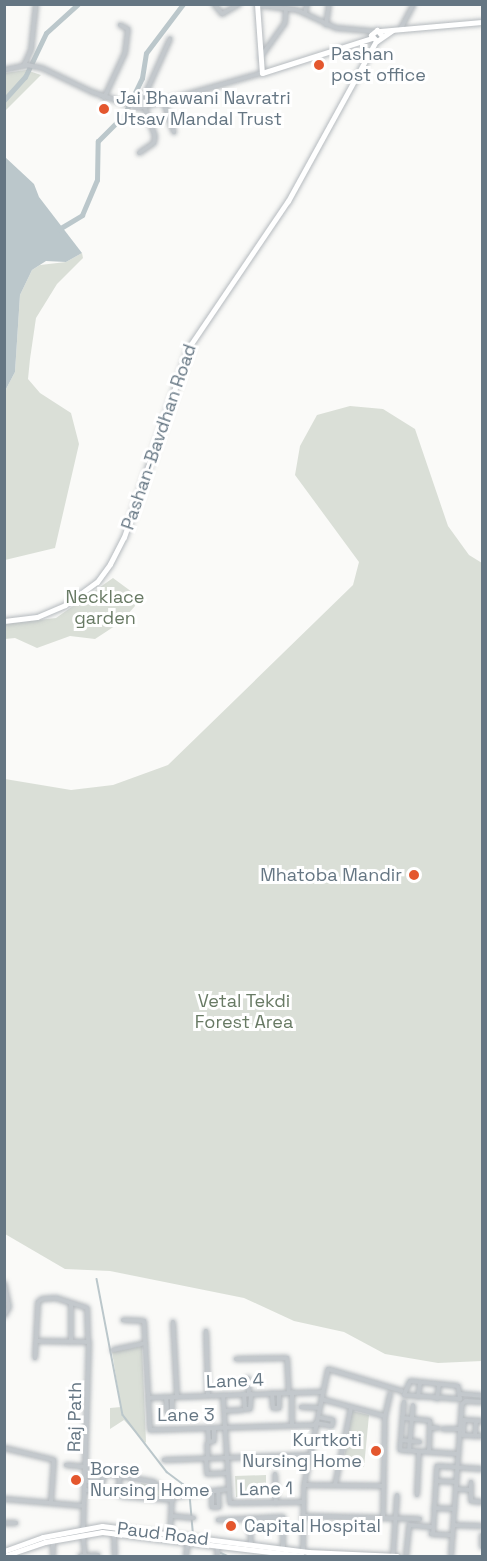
<!DOCTYPE html>
<style>
body{margin:0}
#map{position:relative;width:487px;height:1561px;overflow:hidden;background:#fafaf8;font-family:"Space Grotesk",sans-serif}
div>[style]{position:absolute}
.green>*{inset:0;background:#dadfd7}
.water>*{inset:0;background:#bbc7cb}
.stream>*{height:1.5px;margin:-0.75px;padding:0 0.75px;transform-origin:0.75px;border-radius:0.75px;background:#bbc7cb}
.river>*{height:5px;margin:-2.5px;padding:0 2.5px;transform-origin:2.5px;border-radius:2.5px;background:#bbc7cb}
.roads{filter:drop-shadow(0 0 2px #b5babe) drop-shadow(0 0 2px #b5babe)}
.minor>*{height:4px;margin:-2px;padding:0 2px;transform-origin:2px;border-radius:2px;background:#c3c8cc}
.major>*{height:5px;margin:-2.5px;padding:0 2.5px;transform-origin:2.5px;border-radius:2.5px;background:#fff}
.dots>*{width:16px;height:16px;translate:-50% -50%;box-sizing:border-box;border:3px solid #fff;border-radius:50%}
span{translate:-50% -50%;white-space:nowrap;text-align:center;line-height:1.15;-webkit-text-stroke:6px #fff;paint-order:stroke}
.poi-label{font-size:18px;color:#657683}
.left{translate:0 -50%;text-align:left}
.right{translate:-100% -50%;text-align:right}
.street-label{font-size:18px;color:#657683}
.park-label{font-size:18px;color:#687a64}
.frame{position:absolute;inset:0;border:6px solid #657683;pointer-events:none}
</style>
<div id="map">
<div class="green">
<div style="clip-path:polygon(26px 70px,41px 75px,5px 111px,5px 73px)"></div>
<div style="clip-path:polygon(82px 253px,83px 258px,57px 284px,36px 318px,30px 359px,28px 379px,40px 393px,71px 413px,79px 444px,55px 548px,5px 560px,5px 391px,15px 372px,20px 295px,32px 270px,40px 265px,66px 262px)"></div>
<div style="clip-path:polygon(350px 406px,383px 409px,415px 429px,448px 526px,469px 555px,482px 563px,482px 1361px,438px 1363px,385px 1354px,344px 1332px,294px 1321px,244px 1298px,110px 1271px,65px 1269px,5px 1234px,5px 779px,71px 790px,113px 785px,168px 765px,353px 585px,359px 562px,295px 475px,300px 446px,317px 415px)"></div>
<div style="clip-path:polygon(113px 578px,132px 592px,135px 606px,121px 622px,95px 639px,70px 636px,37px 648px,15px 638px,5px 639px,5px 624px,56px 618px)"></div>
<div style="clip-path:polygon(142px 1346px,146px 1442px,145px 1443px,124px 1420px,110px 1429px,110px 1408px,121px 1407px,112px 1352px)"></div>
<div style="clip-path:polygon(352px 1411px,369px 1415px,364px 1467px,343px 1463px)"></div>
<div style="clip-path:polygon(266px 1475px,266px 1490px,254px 1490px,254px 1496px,236px 1497px,235px 1476px)"></div>
<div style="clip-path:polygon(141px 1483px,155px 1486px,165px 1496px,140px 1493px)"></div>
</div>
<div class="water">
<div style="clip-path:polygon(5px 157px,34px 184px,39px 197px,82px 253px,66px 262px,46px 261px,32px 270px,20px 295px,15px 372px,5px 391px)"></div>
</div>
<div class="stream">
<div style="left:97px;top:1279px;width:138px;rotate:79.2deg"></div>
<div style="left:123px;top:1415px;width:72px;rotate:52.3deg"></div>
<div style="left:167px;top:1472px;width:20px;rotate:37deg"></div>
<div style="left:183px;top:1484px;width:13px;rotate:58deg"></div>
<div style="left:190px;top:1495px;width:37px;rotate:85deg"></div>
<div style="left:221px;top:1553px;width:8px;rotate:23deg"></div>
</div>
<div class="river">
<div style="left:4px;top:100px;width:31px;rotate:-48deg"></div>
<div style="left:25px;top:77px;width:49px;rotate:-64.5deg"></div>
<div style="left:46px;top:33px;width:43px;rotate:-42.2deg"></div>
<div style="left:59px;top:229px;width:27px;rotate:-31deg"></div>
<div style="left:82px;top:215px;width:38px;rotate:-67deg"></div>
<div style="left:97px;top:180px;width:39px;rotate:-89deg"></div>
<div style="left:98px;top:141px;width:37px;rotate:-45deg"></div>
<div style="left:124px;top:115px;width:41px;rotate:-64.1deg"></div>
<div style="left:142px;top:78px;width:25px;rotate:-81deg"></div>
<div style="left:146px;top:53px;width:61px;rotate:-52.9deg"></div>
</div>
<div class="roads">
<div class="minor">
<div style="left:214px;top:4px;width:13px;rotate:51deg"></div>
<div style="left:222px;top:14px;width:20px;rotate:-30deg"></div>
<div style="left:257px;top:5px;width:40px;rotate:7.1deg"></div>
<div style="left:297px;top:10px;width:43px;rotate:24.8deg"></div>
<div style="left:336px;top:28px;width:37px;rotate:5deg"></div>
<div style="left:305px;top:13px;width:9px;rotate:-77deg"></div>
<div style="left:326px;top:25px;width:21px;rotate:-82deg"></div>
<div style="left:401px;top:28px;width:27px;rotate:-62deg"></div>
<div style="left:260px;top:58px;width:43px;rotate:-54.5deg"></div>
<div style="left:285px;top:23px;width:15px;rotate:-86deg"></div>
<div style="left:24px;top:65px;width:17px;rotate:-65deg"></div>
<div style="left:31px;top:50px;width:46px;rotate:-83.8deg"></div>
<div style="left:4px;top:70px;width:24px;rotate:-12deg"></div>
<div style="left:27px;top:65px;width:15px;rotate:11deg"></div>
<div style="left:42px;top:68px;width:55px;rotate:25.6deg"></div>
<div style="left:92px;top:92px;width:50px;rotate:18.8deg"></div>
<div style="left:139px;top:108px;width:128px;rotate:-15.9deg"></div>
<div style="left:104px;top:98px;width:50px;rotate:-65deg"></div>
<div style="left:125px;top:53px;width:24px;rotate:-83deg"></div>
<div style="left:128px;top:29px;width:9px;rotate:-153deg"></div>
<div style="left:164px;top:103px;width:31px;rotate:71deg"></div>
<div style="left:139px;top:108px;width:76px;rotate:-65.8deg"></div>
<div style="left:139px;top:153px;width:18px;rotate:-34deg"></div>
<div style="left:154px;top:143px;width:7px;rotate:-82deg"></div>
<div style="left:155px;top:136px;width:30px;rotate:-110deg"></div>
<div style="left:4px;top:1283px;width:25px;rotate:78deg"></div>
<div style="left:9px;top:1307px;width:10px;rotate:119deg"></div>
<div style="left:71px;top:1303px;width:39px;rotate:90deg"></div>
<div style="left:123px;top:1320px;width:21px;rotate:3deg"></div>
<div style="left:144px;top:1321px;width:109px;rotate:86.8deg"></div>
<div style="left:150px;top:1430px;width:166px;rotate:-1.7deg"></div>
<div style="left:173px;top:1322px;width:74px;rotate:86.9deg"></div>
<div style="left:206px;top:1331px;width:64px;rotate:88.2deg"></div>
<div style="left:38px;top:1341px;width:51px;rotate:1.1deg"></div>
<div style="left:89px;top:1342px;width:186px;rotate:91.8deg"></div>
<div style="left:113px;top:1350px;width:33px;rotate:-12deg"></div>
<div style="left:35px;top:1358px;width:56px;rotate:-86.9deg"></div>
<div style="left:38px;top:1302px;width:5px;rotate:-37deg"></div>
<div style="left:42px;top:1299px;width:14px;rotate:-4deg"></div>
<div style="left:56px;top:1298px;width:33px;rotate:18deg"></div>
<div style="left:87px;top:1308px;width:34px;rotate:88deg"></div>
<div style="left:236px;top:1359px;width:51px;rotate:-1.1deg"></div>
<div style="left:287px;top:1358px;width:34px;rotate:87deg"></div>
<div style="left:248px;top:1378px;width:16px;rotate:86deg"></div>
<div style="left:410px;top:1381px;width:48px;rotate:5.9deg"></div>
<div style="left:458px;top:1386px;width:13px;rotate:81deg"></div>
<div style="left:460px;top:1399px;width:56px;rotate:-175.9deg"></div>
<div style="left:404px;top:1395px;width:15px;rotate:-67deg"></div>
<div style="left:292px;top:1392px;width:33px;rotate:90deg"></div>
<div style="left:272px;top:1393px;width:15px;rotate:86deg"></div>
<div style="left:273px;top:1408px;width:6px"></div>
<div style="left:279px;top:1408px;width:15px;rotate:-90deg"></div>
<div style="left:244px;top:1394px;width:15px;rotate:86deg"></div>
<div style="left:245px;top:1409px;width:5px"></div>
<div style="left:250px;top:1409px;width:15px;rotate:-86deg"></div>
<div style="left:461px;top:1394px;width:21px;rotate:5deg"></div>
<div style="left:223px;top:1395px;width:108px;rotate:86.3deg"></div>
<div style="left:230px;top:1503px;width:73px;rotate:-0.8deg"></div>
<div style="left:166px;top:1397px;width:16px;rotate:86deg"></div>
<div style="left:167px;top:1413px;width:5px;rotate:-22deg"></div>
<div style="left:172px;top:1411px;width:14px;rotate:-90deg"></div>
<div style="left:418px;top:1397px;width:15px;rotate:-82deg"></div>
<div style="left:148px;top:1398px;width:175px;rotate:-2deg"></div>
<div style="left:321px;top:1399px;width:66px;rotate:14.9deg"></div>
<div style="left:437px;top:1399px;width:15px;rotate:-82deg"></div>
<div style="left:404px;top:1402px;width:48px;rotate:94.8deg"></div>
<div style="left:400px;top:1450px;width:58px;rotate:3.9deg"></div>
<div style="left:301px;top:1407px;width:19px;rotate:3deg"></div>
<div style="left:224px;top:1411px;width:18px;rotate:-3deg"></div>
<div style="left:403px;top:1418px;width:27px;rotate:6deg"></div>
<div style="left:430px;top:1421px;width:31px;rotate:92deg"></div>
<div style="left:316px;top:1423px;width:16px;rotate:11deg"></div>
<div style="left:332px;top:1426px;width:6px;rotate:-81deg"></div>
<div style="left:333px;top:1420px;width:15px;rotate:-169deg"></div>
<div style="left:430px;top:1428px;width:8px"></div>
<div style="left:208px;top:1429px;width:13px;rotate:86deg"></div>
<div style="left:209px;top:1442px;width:5px;rotate:-11deg"></div>
<div style="left:214px;top:1441px;width:13px;rotate:-90deg"></div>
<div style="left:443px;top:1429px;width:17px"></div>
<div style="left:462px;top:1435px;width:20px;rotate:3deg"></div>
<div style="left:463px;top:1435px;width:15px;rotate:-86deg"></div>
<div style="left:464px;top:1420px;width:18px;rotate:3deg"></div>
<div style="left:475px;top:1436px;width:15px;rotate:-86deg"></div>
<div style="left:401px;top:1440px;width:19px;rotate:6deg"></div>
<div style="left:207px;top:1444px;width:14px;rotate:86deg"></div>
<div style="left:4px;top:1448px;width:51px;rotate:13.5deg"></div>
<div style="left:54px;top:1460px;width:42px;rotate:94.1deg"></div>
<div style="left:409px;top:1451px;width:46px;rotate:-85deg"></div>
<div style="left:206px;top:1458px;width:16px;rotate:86deg"></div>
<div style="left:207px;top:1474px;width:20px;rotate:-3deg"></div>
<div style="left:164px;top:1460px;width:146px;rotate:-2deg"></div>
<div style="left:66px;top:1465px;width:22px;rotate:5deg"></div>
<div style="left:88px;top:1470px;width:67px;rotate:10.3deg"></div>
<div style="left:154px;top:1482px;width:23px;rotate:40deg"></div>
<div style="left:172px;top:1497px;width:38px;rotate:93deg"></div>
<div style="left:275px;top:1474px;width:29px;rotate:88deg"></div>
<div style="left:120px;top:1475px;width:18px;rotate:96deg"></div>
<div style="left:118px;top:1493px;width:5px;rotate:37deg"></div>
<div style="left:122px;top:1496px;width:51px;rotate:4.5deg"></div>
<div style="left:87px;top:1481px;width:16px;rotate:4deg"></div>
<div style="left:103px;top:1482px;width:10px;rotate:-84deg"></div>
<div style="left:436px;top:1481px;width:20px;rotate:3deg"></div>
<div style="left:471px;top:1482px;width:19px;rotate:90deg"></div>
<div style="left:471px;top:1501px;width:11px;rotate:5deg"></div>
<div style="left:304px;top:1485px;width:79px;rotate:0.7deg"></div>
<div style="left:335px;top:1485px;width:79px;rotate:-78.3deg"></div>
<div style="left:456px;top:1489px;width:15px;rotate:4deg"></div>
<div style="left:86px;top:1490px;width:32px;rotate:5deg"></div>
<div style="left:212px;top:1491px;width:16px;rotate:90deg"></div>
<div style="left:212px;top:1507px;width:7px"></div>
<div style="left:219px;top:1507px;width:17px;rotate:-93deg"></div>
<div style="left:417px;top:1495px;width:43px;rotate:-87.3deg"></div>
<div style="left:172px;top:1497px;width:58px;rotate:-8deg"></div>
<div style="left:4px;top:1499px;width:80px;rotate:5deg"></div>
<div style="left:434px;top:1508px;width:20px;rotate:3deg"></div>
<div style="left:172px;top:1516px;width:22px;rotate:5deg"></div>
<div style="left:303px;top:1516px;width:117px;rotate:1.5deg"></div>
<div style="left:383px;top:1518px;width:102px;rotate:-88.9deg"></div>
<div style="left:385px;top:1416px;width:23px;rotate:-77deg"></div>
<div style="left:250px;top:1519px;width:26px;rotate:88deg"></div>
<div style="left:218px;top:1520px;width:65px;rotate:-2.6deg"></div>
<div style="left:283px;top:1517px;width:9px;rotate:90deg"></div>
<div style="left:283px;top:1526px;width:33px;rotate:180deg"></div>
<div style="left:4px;top:1523px;width:12px"></div>
<div style="left:453px;top:1525px;width:29px;rotate:2deg"></div>
<div style="left:114px;top:1533px;width:23px;rotate:88deg"></div>
<div style="left:83px;top:1534px;width:22px;rotate:85deg"></div>
<div style="left:431px;top:1534px;width:22px;rotate:3deg"></div>
<div style="left:433px;top:1534px;width:68px;rotate:-86.6deg"></div>
<div style="left:437px;top:1466px;width:45px;rotate:3.8deg"></div>
<div style="left:482px;top:1535px;width:12px;rotate:90deg"></div>
<div style="left:283px;top:1549px;width:19px;rotate:-90deg"></div>
<div style="left:303px;top:1553px;width:68px;rotate:-89.2deg"></div>
<div style="left:304px;top:1485px;width:118px;rotate:-78.3deg"></div>
<div style="left:328px;top:1369px;width:77px;rotate:16.6deg"></div>
<div style="left:53px;top:1556px;width:15px;rotate:-90deg"></div>
<div style="left:80px;top:1556px;width:18px;rotate:-3deg"></div>
<div style="left:186px;top:1556px;width:14px;rotate:-82deg"></div>
<div style="left:217px;top:1556px;width:11px;rotate:-85deg"></div>
<div style="left:393px;top:1556px;width:61px;rotate:-86.2deg"></div>
<div style="left:406px;top:1556px;width:31px;rotate:-84deg"></div>
<div style="left:409px;top:1525px;width:22px;rotate:5deg"></div>
<div style="left:451px;top:1556px;width:152px;rotate:-85.9deg"></div>
<div style="left:462px;top:1404px;width:5px;rotate:-37deg"></div>
<div style="left:466px;top:1401px;width:16px;rotate:4deg"></div>
</div>
<div class="major">
<div style="left:257px;top:4px;width:69px;rotate:85.9deg"></div>
<div style="left:262px;top:73px;width:115px;rotate:-17.7deg"></div>
<div style="left:380px;top:31px;width:102px;rotate:-5deg"></div>
<div style="left:382px;top:36px;width:8px;rotate:-130deg"></div>
<div style="left:377px;top:30px;width:8px;rotate:140deg"></div>
<div style="left:371px;top:35px;width:8px;rotate:45deg"></div>
<div style="left:377px;top:41px;width:19px;rotate:-35deg"></div>
<div style="left:4px;top:621px;width:33px;rotate:-7deg"></div>
<div style="left:37px;top:617px;width:30px;rotate:-23deg"></div>
<div style="left:65px;top:605px;width:39px;rotate:-36deg"></div>
<div style="left:97px;top:582px;width:22px;rotate:-54deg"></div>
<div style="left:110px;top:564px;width:30px;rotate:-63deg"></div>
<div style="left:124px;top:537px;width:201px;rotate:-71.1deg"></div>
<div style="left:189px;top:347px;width:176px;rotate:-55.9deg"></div>
<div style="left:288px;top:201px;width:183px;rotate:-61.2deg"></div>
<div style="left:4px;top:1551px;width:41px;rotate:-19.7deg"></div>
<div style="left:43px;top:1537px;width:60px;rotate:-10.6deg"></div>
<div style="left:102px;top:1526px;width:208px;rotate:7.2deg"></div>
<div style="left:308px;top:1552px;width:89px;rotate:2.6deg"></div>
<div style="left:4px;top:1556px;width:43px;rotate:-18.9deg"></div>
<div style="left:45px;top:1542px;width:58px;rotate:-10deg"></div>
<div style="left:102px;top:1532px;width:201px;rotate:6.8deg"></div>
</div>
</div>
<div class="dots">
<div style="left:319px;top:65px;background:#e4572e"></div>
<div style="left:104px;top:109px;background:#e4572e"></div>
<div style="left:414px;top:875px;background:#e4572e"></div>
<div style="left:376px;top:1451px;background:#e4572e"></div>
<div style="left:76px;top:1480px;background:#e4572e"></div>
<div style="left:231px;top:1526px;background:#e4572e"></div>
</div>
<div class="poi-label">
<span class="left" style="left:331px;top:65px">Pashan<br>post office</span>
<span class="left" style="left:116px;top:109px">Jai Bhawani Navratri<br>Utsav Mandal Trust</span>
<span class="right" style="left:402px;top:875px">Mhatoba Mandir</span>
<span class="right" style="left:362px;top:1451px">Kurtkoti<br>Nursing Home</span>
<span class="left" style="left:90px;top:1480px">Borse<br>Nursing Home</span>
<span class="left" style="left:244px;top:1526px">Capital Hospital</span>
</div>
<div class="street-label">
<span style="left:159px;top:437px;rotate:-71deg">Pashan-Bavdhan Road</span>
<span style="left:235px;top:1381px;rotate:-2deg">Lane 4</span>
<span style="left:186px;top:1415px">Lane 3</span>
<span style="left:75px;top:1417px;rotate:-89deg">Raj Path</span>
<span style="left:266px;top:1489px;rotate:-1deg">Lane 1</span>
<span style="left:163px;top:1534px;rotate:7deg">Paud Road</span>
</div>
<div class="park-label">
<span style="left:105px;top:608px">Necklace<br>garden</span>
<span style="left:244px;top:1012px">Vetal Tekdi<br>Forest Area</span>
</div>
<div class="frame"></div>
</div>
